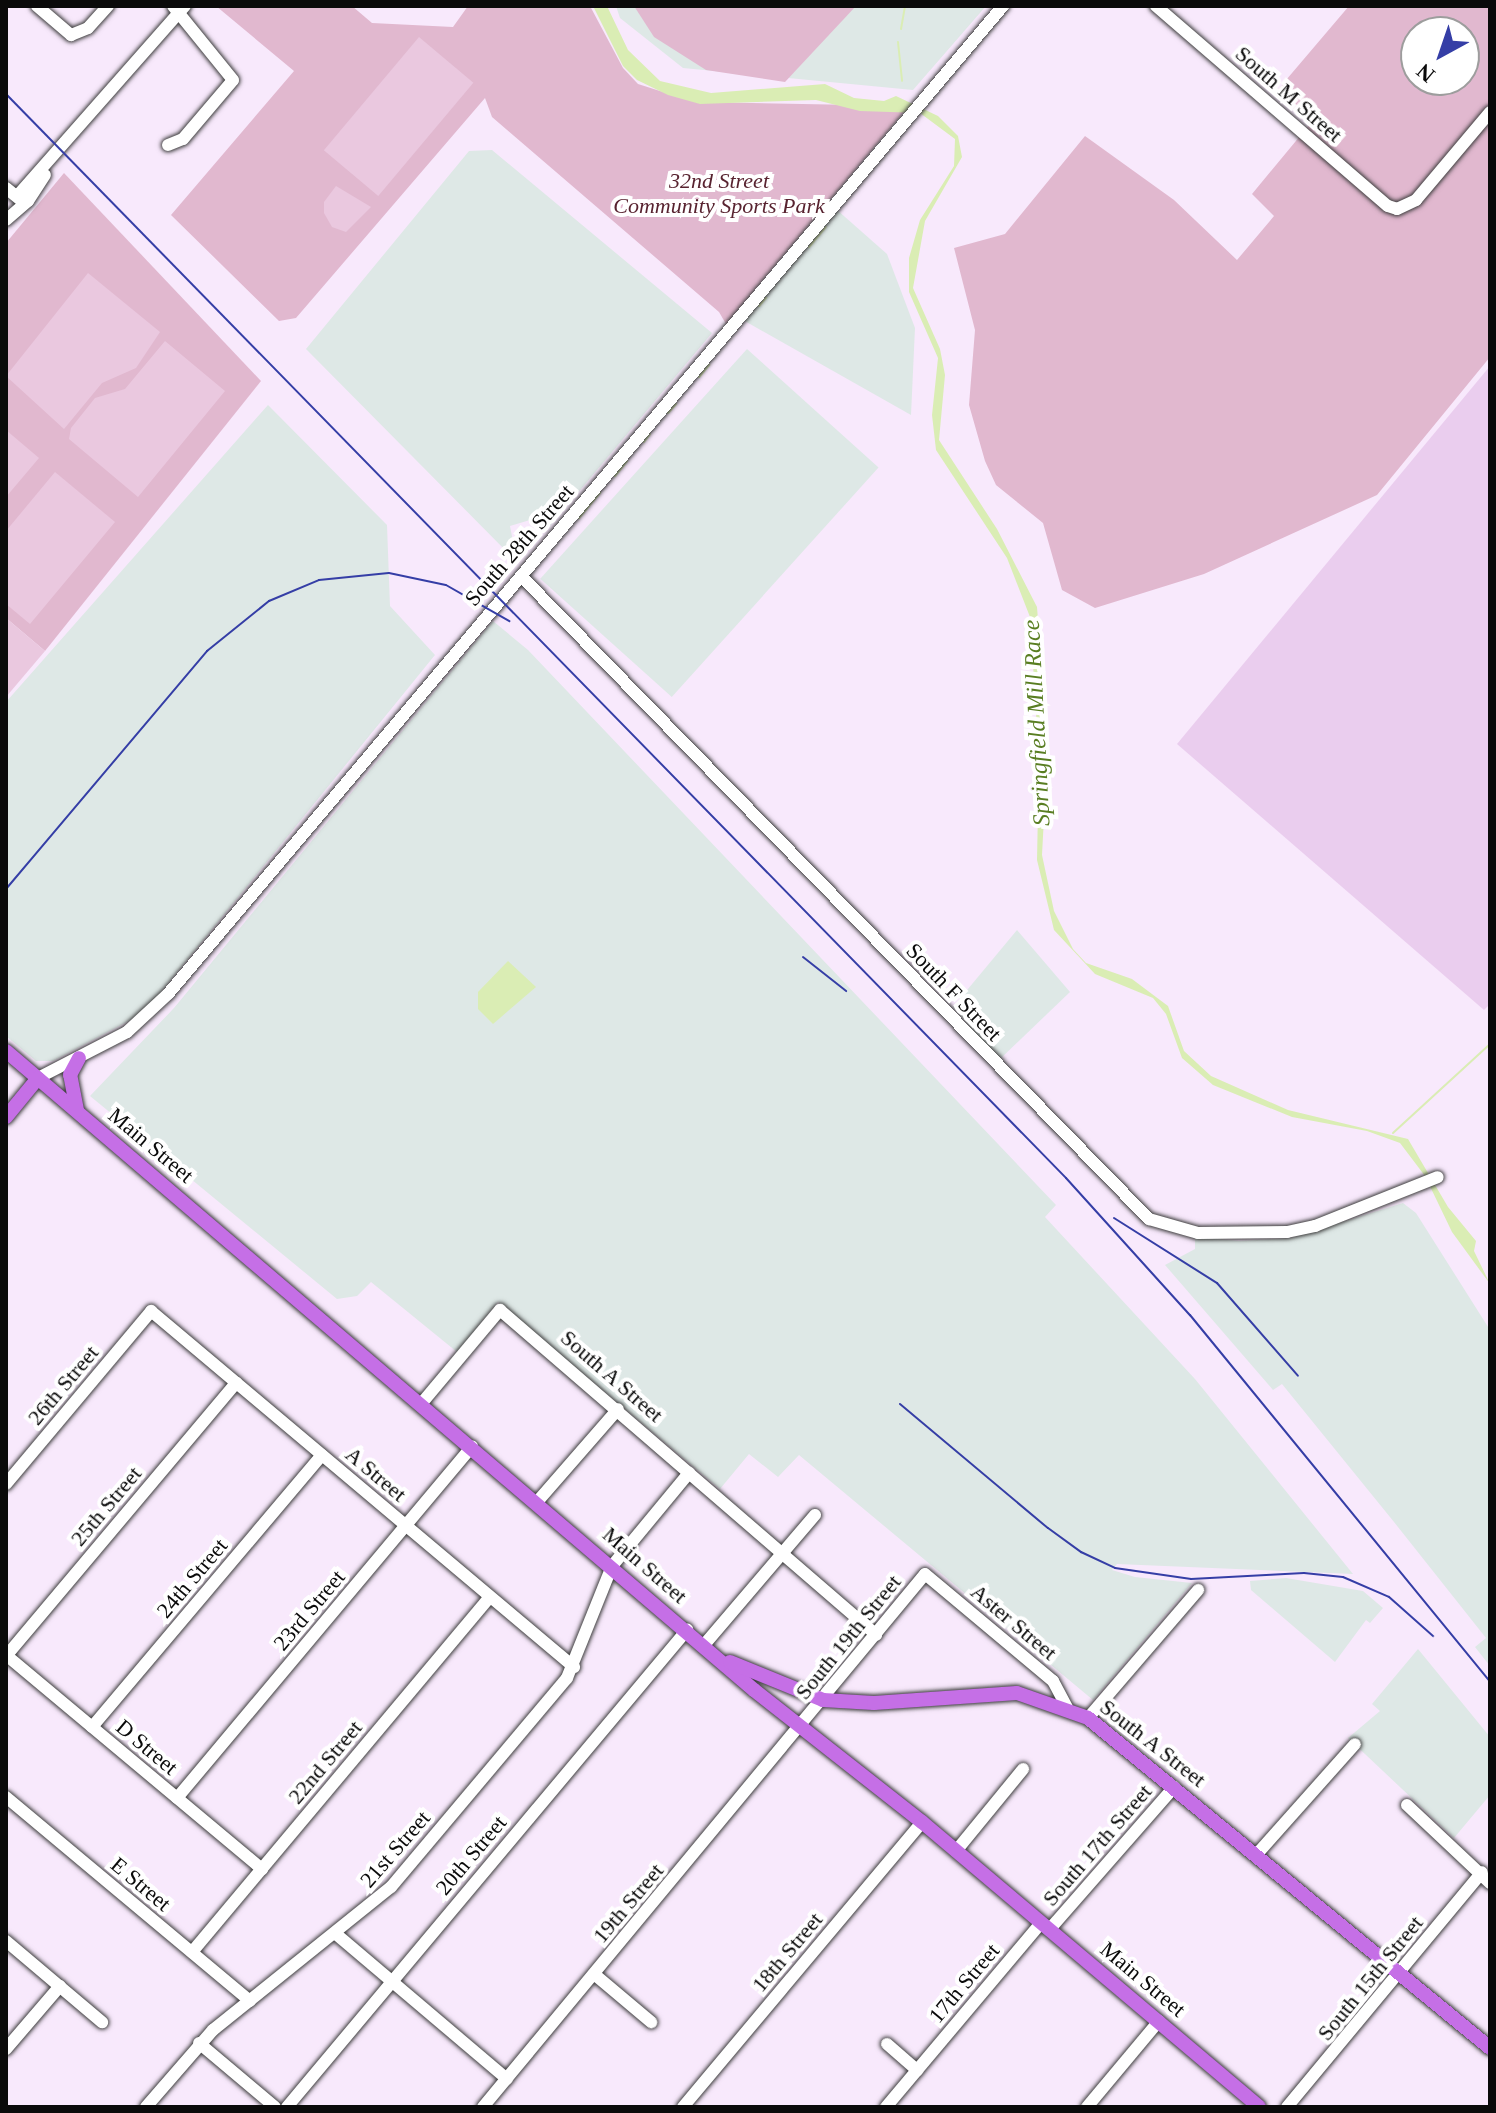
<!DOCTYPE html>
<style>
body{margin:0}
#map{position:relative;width:1496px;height:2113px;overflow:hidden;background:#f8e9fc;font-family:Georgia,serif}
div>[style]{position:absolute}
.industrial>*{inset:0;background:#dee8e6;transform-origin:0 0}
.farmland>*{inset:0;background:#eacdee}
.green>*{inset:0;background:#e1b8cf}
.pitch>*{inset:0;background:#eac8df;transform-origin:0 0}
.water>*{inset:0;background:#daedb4}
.stream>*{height:2px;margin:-1px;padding:0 1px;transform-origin:1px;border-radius:1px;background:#daedb4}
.roads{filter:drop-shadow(0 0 2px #3d3d3d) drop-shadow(0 0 2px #3d3d3d)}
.minor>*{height:12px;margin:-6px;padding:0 6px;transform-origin:6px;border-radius:6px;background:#fff}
.major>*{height:14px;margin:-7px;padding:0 7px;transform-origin:7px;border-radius:7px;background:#c56fe6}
.rail>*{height:2px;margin:-1px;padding:0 1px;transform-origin:1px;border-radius:1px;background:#353ea6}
span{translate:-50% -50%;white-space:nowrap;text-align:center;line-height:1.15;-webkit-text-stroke:8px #fff;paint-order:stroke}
.street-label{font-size:22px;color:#0a0a0a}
.park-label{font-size:22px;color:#582330;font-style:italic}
.water-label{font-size:24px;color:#597e22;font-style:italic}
.frame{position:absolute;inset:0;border:8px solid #0a0a0a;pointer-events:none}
.north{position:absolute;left:1400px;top:16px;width:80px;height:80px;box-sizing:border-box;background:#fff;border:2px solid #9d9d9d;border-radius:50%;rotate:220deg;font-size:22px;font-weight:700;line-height:32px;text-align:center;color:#0a0a0a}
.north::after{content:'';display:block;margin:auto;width:28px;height:36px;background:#353ea6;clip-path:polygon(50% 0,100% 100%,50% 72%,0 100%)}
</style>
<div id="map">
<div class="industrial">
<div style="clip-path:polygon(616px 6px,986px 6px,913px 90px,683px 68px,620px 18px)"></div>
<div style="clip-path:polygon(492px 150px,712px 333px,545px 532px,530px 520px,510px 526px,517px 562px,306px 349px,469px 151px)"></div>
<div style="clip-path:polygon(836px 209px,887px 254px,915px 328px,911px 415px,743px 320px)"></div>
<div style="left:747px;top:349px;width:177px;height:309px;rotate:42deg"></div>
<div style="clip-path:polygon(268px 405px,387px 525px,390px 606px,435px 655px,144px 1013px,53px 1061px,36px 1061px,6px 1036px,6px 702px)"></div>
<div style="clip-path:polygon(493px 621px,528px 650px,1056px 1205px,1045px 1217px,1195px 1379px,1353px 1574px,1117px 1564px,1112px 1570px,1135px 1577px,1192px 1583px,1093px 1700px,799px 1455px,778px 1477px,749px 1454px,720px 1489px,498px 1302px,457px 1352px,371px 1282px,357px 1296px,337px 1299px,90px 1096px,174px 1008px)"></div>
<div style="clip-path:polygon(1017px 930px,1070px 992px,999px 1060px,953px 1007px)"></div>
<div style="clip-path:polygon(1403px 1203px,1416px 1213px,1490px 1330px,1490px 1666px,1475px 1647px,1486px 1638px,1394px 1522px,1282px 1384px,1273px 1390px,1165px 1265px,1195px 1249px,1195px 1237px,1239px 1241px,1291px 1238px)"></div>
<div style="clip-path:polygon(1286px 1578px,1363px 1591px,1383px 1608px,1370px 1623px,1366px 1620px,1335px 1662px,1251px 1590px,1250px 1581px)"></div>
<div style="clip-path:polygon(1418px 1649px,1490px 1737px,1490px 1795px,1454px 1838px,1348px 1738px,1380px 1711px,1372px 1704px)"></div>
</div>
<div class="farmland">
<div style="clip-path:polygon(1490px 366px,1490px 1004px,1484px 1010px,1177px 744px)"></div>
</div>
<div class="green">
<div style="clip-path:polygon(216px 6px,352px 6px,372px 23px,453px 27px,468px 6px,590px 6px,623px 68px,638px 84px,660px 91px,700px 102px,909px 106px,726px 324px,719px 312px,492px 117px,485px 98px,296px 318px,279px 321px,171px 215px,294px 71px)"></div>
<div style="clip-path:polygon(634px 6px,856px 6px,785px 82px,706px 70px,654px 37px)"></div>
<div style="clip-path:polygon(evenodd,1349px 6px,1490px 6px,1490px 357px,1377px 495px,1204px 574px,1095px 608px,1062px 590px,1043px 523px,996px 485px,985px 461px,969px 405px,975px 330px,954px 248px,1005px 234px,1085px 136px,1174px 200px,1237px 260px,1274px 216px,1252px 194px,1310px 124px,1275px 93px,1349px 6px,1416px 32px,1464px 32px,1464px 80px,1416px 80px,1416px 32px)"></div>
<div style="clip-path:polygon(64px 173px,261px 381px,45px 651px,6px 618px,6px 243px)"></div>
</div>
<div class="pitch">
<div style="left:419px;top:37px;width:71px;height:148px;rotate:40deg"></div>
<div style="clip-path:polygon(336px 186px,371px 207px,346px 232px,332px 227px,324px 213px,324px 202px)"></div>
<div style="clip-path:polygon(88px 273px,160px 332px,136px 368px,102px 383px,64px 429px,6px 376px)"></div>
<div style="clip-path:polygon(165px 341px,225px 391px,138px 497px,69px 439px,71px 428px,95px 398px,125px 389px)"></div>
<div style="clip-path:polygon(6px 430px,39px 458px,6px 497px)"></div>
<div style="clip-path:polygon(55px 472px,115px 522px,30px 624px,6px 604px,6px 531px)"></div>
<div style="clip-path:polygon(6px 618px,45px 651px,6px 697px)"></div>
</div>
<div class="water">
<div style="clip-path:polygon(593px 6px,607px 6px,628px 50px,660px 81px,711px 93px,825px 84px,854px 98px,884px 101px,896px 96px,938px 116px,958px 136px,962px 157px,925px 221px,913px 288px,940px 349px,945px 375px,939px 440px,997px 529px,1037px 607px,1048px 744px,1042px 855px,1054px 911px,1073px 949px,1086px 963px,1132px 979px,1168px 1006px,1184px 1051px,1211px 1076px,1288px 1110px,1408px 1139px,1448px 1207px,1476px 1241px,1474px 1251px,1490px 1284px,1452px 1232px,1425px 1176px,1400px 1143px,1367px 1131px,1292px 1117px,1213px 1085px,1182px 1058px,1166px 1014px,1153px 998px,1095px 974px,1054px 930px,1037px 860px,1039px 761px,1030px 617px,1007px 558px,936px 450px,932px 415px,938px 358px,909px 292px,909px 258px,920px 220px,954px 166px,955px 139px,920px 113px,860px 111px,816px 100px,700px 104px,668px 95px,637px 80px,623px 66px)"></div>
<div style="clip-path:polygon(508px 961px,536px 987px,493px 1024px,478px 1009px,478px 992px)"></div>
</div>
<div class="stream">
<div style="left:901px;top:29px;width:23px;rotate:-80deg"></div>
<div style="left:898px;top:42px;width:39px;rotate:84deg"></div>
<div style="left:809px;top:247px;width:26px;rotate:-50deg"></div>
<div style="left:759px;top:306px;width:11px;rotate:-49deg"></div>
<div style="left:699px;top:377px;width:16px;rotate:-50deg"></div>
<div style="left:668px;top:413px;width:12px;rotate:-48deg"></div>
<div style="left:644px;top:442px;width:10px;rotate:-53deg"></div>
<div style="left:615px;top:476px;width:19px;rotate:-51deg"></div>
<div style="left:579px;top:518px;width:33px;rotate:-50deg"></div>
<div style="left:1393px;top:1133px;width:132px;rotate:-42.5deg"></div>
</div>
<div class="roads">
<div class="minor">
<div style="left:37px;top:6px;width:45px;rotate:40.5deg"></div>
<div style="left:71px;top:35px;width:18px;rotate:-22deg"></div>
<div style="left:88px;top:28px;width:30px;rotate:-48deg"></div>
<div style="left:1156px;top:6px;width:306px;rotate:40.8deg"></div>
<div style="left:1388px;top:206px;width:9px;rotate:18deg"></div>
<div style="left:1397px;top:209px;width:21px;rotate:-25deg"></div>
<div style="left:1416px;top:200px;width:115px;rotate:-49.9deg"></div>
<div style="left:168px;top:145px;width:16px;rotate:-22deg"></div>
<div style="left:183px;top:139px;width:77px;rotate:-49.7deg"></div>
<div style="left:233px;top:80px;width:95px;rotate:-129deg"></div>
<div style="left:6px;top:188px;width:21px;rotate:39deg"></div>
<div style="left:22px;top:201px;width:8px;rotate:-113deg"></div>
<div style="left:19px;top:194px;width:251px;rotate:-48.6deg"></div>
<div style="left:6px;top:220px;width:29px;rotate:-41deg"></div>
<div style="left:28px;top:201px;width:31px;rotate:-57deg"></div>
<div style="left:521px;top:576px;width:899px;rotate:45.68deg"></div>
<div style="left:1149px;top:1219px;width:51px;rotate:15.9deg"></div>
<div style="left:1198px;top:1233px;width:89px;rotate:-0.6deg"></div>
<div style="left:1287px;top:1232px;width:29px;rotate:-12deg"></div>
<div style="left:1315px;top:1226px;width:132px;rotate:-21.7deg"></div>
<div style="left:38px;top:1078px;width:100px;rotate:-27.3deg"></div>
<div style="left:127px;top:1032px;width:56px;rotate:-42.8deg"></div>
<div style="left:168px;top:994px;width:1294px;rotate:-49.8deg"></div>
<div style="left:421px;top:1404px;width:123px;rotate:-50deg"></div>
<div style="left:500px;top:1310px;width:497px;rotate:40.8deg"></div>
<div style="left:6px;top:1484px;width:226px;rotate:-50deg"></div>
<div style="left:151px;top:1311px;width:553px;rotate:40.08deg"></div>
<div style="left:537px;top:1502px;width:123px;rotate:-48.9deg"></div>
<div style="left:704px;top:1645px;width:171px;rotate:-49.5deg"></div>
<div style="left:6px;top:1655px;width:334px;rotate:39.9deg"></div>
<div style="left:7px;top:1655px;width:356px;rotate:-49.9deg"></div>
<div style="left:1088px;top:1718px;width:169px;rotate:-49.3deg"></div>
<div style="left:92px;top:1727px;width:356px;rotate:-49.8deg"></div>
<div style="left:6px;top:1797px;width:318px;rotate:39.9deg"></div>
<div style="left:177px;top:1798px;width:459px;rotate:-50deg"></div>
<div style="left:1407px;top:1805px;width:114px;rotate:43.2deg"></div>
<div style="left:956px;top:1851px;width:106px;rotate:-50.7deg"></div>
<div style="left:1257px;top:1854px;width:147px;rotate:-48.3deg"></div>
<div style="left:1049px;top:1930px;width:190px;rotate:-48.8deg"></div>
<div style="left:336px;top:1934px;width:224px;rotate:40.3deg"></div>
<div style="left:6px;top:1941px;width:126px;rotate:40.2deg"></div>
<div style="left:192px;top:1952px;width:463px;rotate:-50deg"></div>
<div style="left:594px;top:1974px;width:75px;rotate:40.1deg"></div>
<div style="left:199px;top:2043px;width:99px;rotate:40.1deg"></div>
<div style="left:887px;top:2044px;width:40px;rotate:41deg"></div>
<div style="left:6px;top:2049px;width:83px;rotate:-49.4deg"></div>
<div style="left:146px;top:2107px;width:102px;rotate:-49deg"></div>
<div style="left:213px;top:2030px;width:228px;rotate:-38.8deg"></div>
<div style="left:391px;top:1887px;width:273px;rotate:-49.9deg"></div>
<div style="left:567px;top:1678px;width:121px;rotate:-68.1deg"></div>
<div style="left:612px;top:1566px;width:121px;rotate:-50.4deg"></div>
<div style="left:287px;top:2107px;width:623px;rotate:-50.02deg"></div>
<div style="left:483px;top:2107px;width:692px;rotate:-50.33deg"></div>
<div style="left:925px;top:1574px;width:167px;rotate:39.9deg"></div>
<div style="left:1053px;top:1681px;width:30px;rotate:62deg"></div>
<div style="left:683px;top:2107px;width:372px;rotate:-50deg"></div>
<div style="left:886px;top:2107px;width:241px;rotate:-49.9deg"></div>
<div style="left:1087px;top:2107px;width:112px;rotate:-50.1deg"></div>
<div style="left:1287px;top:2107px;width:305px;rotate:-50.3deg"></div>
</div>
<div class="major">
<div style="left:6px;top:1051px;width:984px;rotate:40.51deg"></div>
<div style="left:754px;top:1690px;width:214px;rotate:38.2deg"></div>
<div style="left:922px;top:1822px;width:441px;rotate:40.2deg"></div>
<div style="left:77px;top:1110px;width:36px;rotate:-101deg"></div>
<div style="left:70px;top:1075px;width:19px;rotate:-62deg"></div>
<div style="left:6px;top:1117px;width:50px;rotate:-50.6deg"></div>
<div style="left:730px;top:1662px;width:100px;rotate:22.2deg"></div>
<div style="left:823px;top:1700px;width:51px;rotate:3.4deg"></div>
<div style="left:874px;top:1703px;width:143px;rotate:-4deg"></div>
<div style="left:1017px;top:1693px;width:75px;rotate:19.4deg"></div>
<div style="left:1088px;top:1718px;width:520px;rotate:39.38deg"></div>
</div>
</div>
<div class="rail">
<div style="left:6px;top:94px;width:1516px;rotate:45.64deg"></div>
<div style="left:1066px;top:1178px;width:185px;rotate:47.9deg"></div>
<div style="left:1190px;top:1315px;width:474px;rotate:50.7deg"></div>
<div style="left:6px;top:889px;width:312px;rotate:-49.8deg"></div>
<div style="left:207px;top:651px;width:80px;rotate:-38.9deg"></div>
<div style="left:269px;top:601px;width:54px;rotate:-22.8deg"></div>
<div style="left:319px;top:580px;width:70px;rotate:-5.7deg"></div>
<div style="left:389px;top:573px;width:58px;rotate:11.9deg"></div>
<div style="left:446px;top:585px;width:73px;rotate:29.7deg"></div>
<div style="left:803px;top:957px;width:55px;rotate:38.3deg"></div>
<div style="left:1114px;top:1218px;width:122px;rotate:32.3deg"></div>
<div style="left:1217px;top:1283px;width:123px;rotate:48.9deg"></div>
<div style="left:900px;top:1404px;width:193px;rotate:40deg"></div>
<div style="left:1048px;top:1528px;width:41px;rotate:36deg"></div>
<div style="left:1081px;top:1552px;width:38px;rotate:25deg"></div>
<div style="left:1115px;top:1568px;width:77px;rotate:8.2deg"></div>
<div style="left:1191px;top:1579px;width:113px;rotate:-3deg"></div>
<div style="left:1304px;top:1573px;width:39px;rotate:6deg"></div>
<div style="left:1343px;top:1577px;width:50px;rotate:23.5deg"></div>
<div style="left:1389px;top:1597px;width:59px;rotate:41.6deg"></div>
</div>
<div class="street-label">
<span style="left:1289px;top:94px;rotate:41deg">South M Street</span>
<span style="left:519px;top:545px;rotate:-49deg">South 28th Street</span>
<span style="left:954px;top:992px;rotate:46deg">South F Street</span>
<span style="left:151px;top:1145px;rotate:40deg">Main Street</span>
<span style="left:612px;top:1376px;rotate:41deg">South A Street</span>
<span style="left:63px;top:1385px;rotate:-50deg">26th Street</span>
<span style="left:376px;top:1474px;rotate:40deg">A Street</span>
<span style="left:106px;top:1506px;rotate:-50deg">25th Street</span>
<span style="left:645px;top:1565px;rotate:41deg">Main Street</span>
<span style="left:192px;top:1578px;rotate:-50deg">24th Street</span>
<span style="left:309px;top:1610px;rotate:-50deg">23rd Street</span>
<span style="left:1014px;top:1622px;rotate:40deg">Aster Street</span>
<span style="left:848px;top:1637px;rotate:-51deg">South 19th Street</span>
<span style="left:1153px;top:1743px;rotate:38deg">South A Street</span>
<span style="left:147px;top:1747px;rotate:40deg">D Street</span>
<span style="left:325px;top:1762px;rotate:-50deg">22nd Street</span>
<span style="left:1097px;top:1845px;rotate:-49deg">South 17th Street</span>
<span style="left:395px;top:1849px;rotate:-49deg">21st Street</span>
<span style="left:471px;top:1855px;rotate:-50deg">20th Street</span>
<span style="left:141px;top:1884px;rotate:40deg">E Street</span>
<span style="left:628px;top:1903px;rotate:-50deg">19th Street</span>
<span style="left:787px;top:1952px;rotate:-50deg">18th Street</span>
<span style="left:1370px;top:1978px;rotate:-51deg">South 15th Street</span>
<span style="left:1143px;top:1979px;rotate:40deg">Main Street</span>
<span style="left:964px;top:1983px;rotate:-50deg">17th Street</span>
</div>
<div class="park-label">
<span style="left:719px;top:193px">32nd Street<br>Community Sports Park</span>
</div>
<div class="water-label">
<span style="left:1037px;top:723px;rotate:-93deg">Springfield Mill Race</span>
</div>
<div class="frame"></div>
<div class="north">N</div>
</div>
